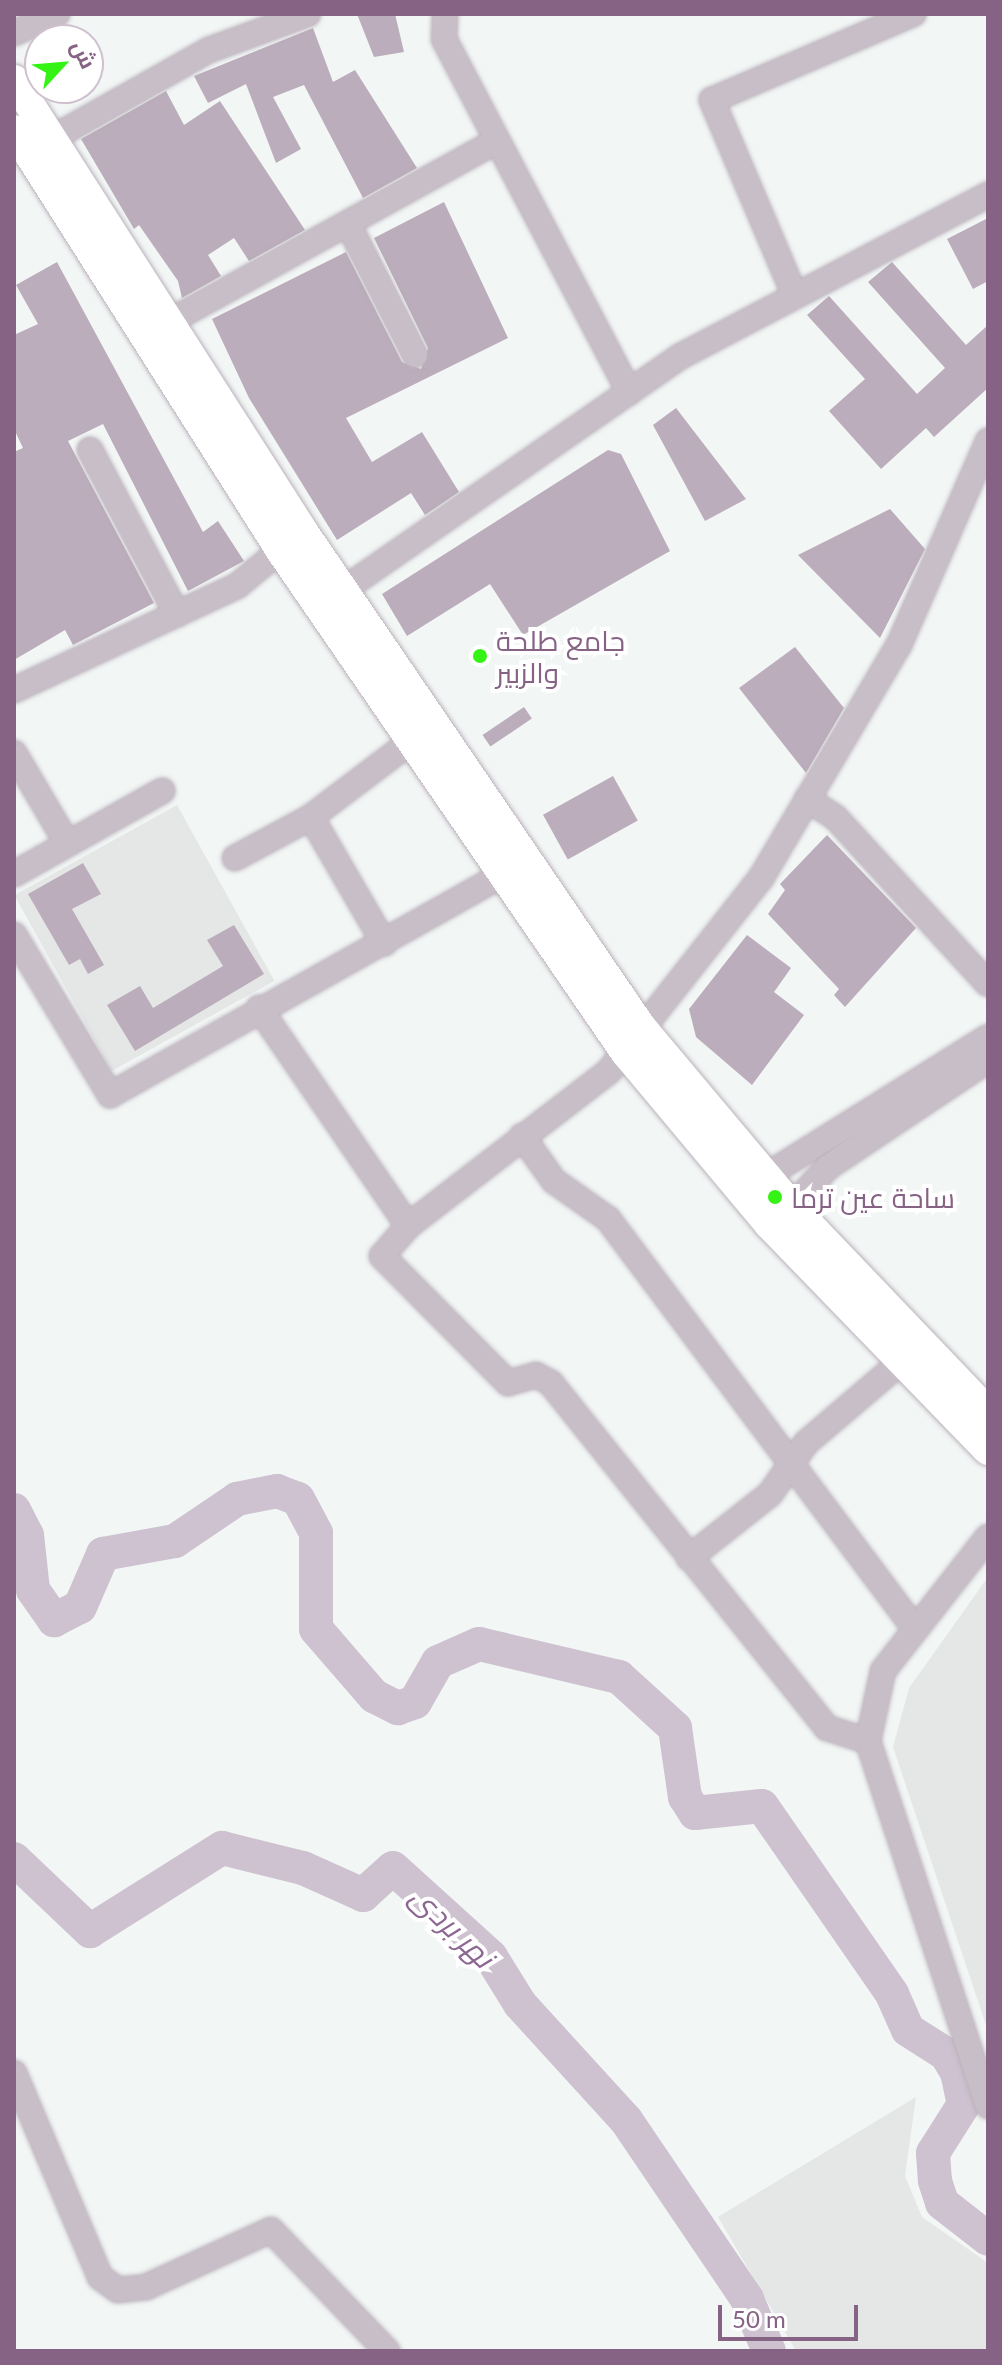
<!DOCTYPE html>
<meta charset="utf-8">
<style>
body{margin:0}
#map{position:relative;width:1002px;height:2365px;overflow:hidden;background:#f2f6f5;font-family:Lato,Cairo,sans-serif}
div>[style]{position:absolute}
.built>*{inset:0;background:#e5e7e7;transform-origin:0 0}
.river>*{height:34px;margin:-17px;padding:0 17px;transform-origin:17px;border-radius:17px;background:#cec1d0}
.building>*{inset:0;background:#bbadbb;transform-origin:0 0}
.roads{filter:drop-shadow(0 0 2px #bbb1bb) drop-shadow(0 0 2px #bbb1bb)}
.minor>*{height:24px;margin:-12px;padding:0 12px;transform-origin:12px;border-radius:12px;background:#c7bec7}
.major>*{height:30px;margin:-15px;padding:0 15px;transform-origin:15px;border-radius:15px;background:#fff}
.dots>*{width:22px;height:22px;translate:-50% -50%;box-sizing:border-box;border:4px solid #fff;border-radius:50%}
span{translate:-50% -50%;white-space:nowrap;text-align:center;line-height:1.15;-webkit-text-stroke:8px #fff;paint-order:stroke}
.poi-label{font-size:28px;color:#866284}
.left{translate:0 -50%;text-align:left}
.water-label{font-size:30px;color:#8c6791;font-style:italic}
.frame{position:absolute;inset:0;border:16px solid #866284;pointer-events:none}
.north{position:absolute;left:24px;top:24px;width:80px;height:80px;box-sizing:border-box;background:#fff;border:2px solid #cfc0ce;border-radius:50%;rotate:64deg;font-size:22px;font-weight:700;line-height:32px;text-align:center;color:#866284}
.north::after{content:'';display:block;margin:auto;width:28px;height:36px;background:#35f315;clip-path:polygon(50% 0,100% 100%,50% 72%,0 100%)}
.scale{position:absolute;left:718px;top:2305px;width:140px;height:36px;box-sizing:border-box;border:4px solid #866284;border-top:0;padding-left:10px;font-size:24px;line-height:28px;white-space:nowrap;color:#866284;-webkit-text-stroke:6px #fff;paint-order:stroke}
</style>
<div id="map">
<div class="built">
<div style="left:177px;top:805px;width:201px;height:186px;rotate:61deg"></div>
<div style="clip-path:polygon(988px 1577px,988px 2031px,893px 1747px,909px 1688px)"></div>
<div style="clip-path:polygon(916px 2097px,905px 2176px,922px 2217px,988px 2263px,988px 2351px,796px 2351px,718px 2217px)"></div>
</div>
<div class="river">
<div style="left:14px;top:1510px;width:28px;rotate:63deg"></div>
<div style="left:27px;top:1535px;width:55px;rotate:83.8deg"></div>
<div style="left:33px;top:1590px;width:37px;rotate:55deg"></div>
<div style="left:54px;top:1620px;width:29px;rotate:-27deg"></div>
<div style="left:80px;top:1607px;width:58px;rotate:-66.5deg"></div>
<div style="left:103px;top:1554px;width:73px;rotate:-10.2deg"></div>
<div style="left:175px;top:1541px;width:75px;rotate:-34.1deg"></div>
<div style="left:237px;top:1499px;width:41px;rotate:-11.3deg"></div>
<div style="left:277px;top:1491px;width:22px;rotate:21deg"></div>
<div style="left:298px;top:1499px;width:38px;rotate:62deg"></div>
<div style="left:316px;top:1533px;width:96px;rotate:90deg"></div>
<div style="left:316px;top:1629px;width:89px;rotate:49.1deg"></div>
<div style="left:374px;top:1696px;width:27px;rotate:27deg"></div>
<div style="left:398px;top:1708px;width:18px;rotate:-19deg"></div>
<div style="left:415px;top:1702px;width:46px;rotate:-60.1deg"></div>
<div style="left:438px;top:1662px;width:45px;rotate:-23.7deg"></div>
<div style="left:479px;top:1644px;width:144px;rotate:13.3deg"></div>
<div style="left:619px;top:1677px;width:76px;rotate:42.3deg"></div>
<div style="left:675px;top:1728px;width:70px;rotate:81.8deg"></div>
<div style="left:685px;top:1797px;width:19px;rotate:58deg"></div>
<div style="left:695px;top:1813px;width:67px;rotate:-6deg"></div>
<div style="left:762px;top:1806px;width:229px;rotate:55.3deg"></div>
<div style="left:892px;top:1994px;width:39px;rotate:66deg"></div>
<div style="left:908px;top:2030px;width:45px;rotate:32.3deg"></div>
<div style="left:946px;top:2054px;width:21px;rotate:59deg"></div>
<div style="left:957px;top:2072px;width:33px;rotate:78deg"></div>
<div style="left:964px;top:2104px;width:58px;rotate:122.3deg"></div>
<div style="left:933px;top:2153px;width:28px;rotate:86deg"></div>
<div style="left:935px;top:2181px;width:23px;rotate:72deg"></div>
<div style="left:942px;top:2203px;width:58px;rotate:38deg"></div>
<div style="left:14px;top:1859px;width:105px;rotate:43.5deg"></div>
<div style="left:90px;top:1931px;width:156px;rotate:-32.2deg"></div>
<div style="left:222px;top:1848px;width:83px;rotate:13.9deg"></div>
<div style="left:303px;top:1868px;width:66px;rotate:24.2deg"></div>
<div style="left:363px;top:1895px;width:40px;rotate:-42deg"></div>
<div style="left:393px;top:1868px;width:132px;rotate:42.2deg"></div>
<div style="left:491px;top:1957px;width:55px;rotate:58.3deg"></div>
<div style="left:520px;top:2004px;width:157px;rotate:47.6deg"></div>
<div style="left:626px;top:2120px;width:216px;rotate:55.9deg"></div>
<div style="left:747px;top:2299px;width:56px;rotate:67.1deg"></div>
</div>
<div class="building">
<div style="clip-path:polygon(357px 14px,395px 14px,404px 52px,374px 57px)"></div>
<div style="clip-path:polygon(313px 28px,333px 82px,355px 70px,417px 168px,363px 198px,304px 85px,273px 97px,301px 149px,276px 163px,246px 84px,208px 103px,194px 76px)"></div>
<div style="clip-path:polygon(166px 91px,184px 125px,220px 101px,305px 230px,249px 261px,234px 238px,208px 255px,221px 276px,182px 298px,178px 281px,139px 225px,134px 229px,81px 139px)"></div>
<div style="clip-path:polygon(444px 202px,508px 338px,346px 418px,372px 462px,422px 432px,459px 492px,425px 515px,411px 493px,337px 540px,249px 398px,212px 319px,346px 252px,402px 362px,421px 369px,428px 348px,374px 238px)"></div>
<div style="clip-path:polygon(988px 218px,988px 281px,973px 289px,947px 239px)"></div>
<div style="clip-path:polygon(57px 262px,203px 532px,218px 521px,244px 561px,188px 591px,103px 424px,68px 441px,154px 603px,73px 645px,65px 630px,14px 660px,14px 452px,23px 448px,14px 429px,14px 335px,38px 324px,16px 285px)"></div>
<div style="clip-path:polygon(892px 262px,966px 345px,988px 325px,988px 388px,934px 437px,926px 428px,881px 469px,829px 411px,865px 379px,807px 315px,829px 296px,917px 394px,945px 368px,868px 282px)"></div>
<div style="clip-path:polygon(676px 408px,746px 499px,705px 521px,653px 425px)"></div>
<div style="clip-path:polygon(608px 450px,621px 454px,670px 551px,523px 635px,490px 584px,407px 636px,382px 594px)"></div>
<div style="clip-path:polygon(890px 509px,925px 549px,880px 638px,798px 555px)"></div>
<div style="clip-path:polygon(795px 647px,844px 708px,806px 773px,739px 688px)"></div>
<div style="left:524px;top:707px;width:14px;height:50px;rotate:56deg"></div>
<div style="left:613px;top:776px;width:51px;height:80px;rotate:61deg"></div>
<div style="clip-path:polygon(827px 835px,916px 928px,845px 1007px,834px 995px,839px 989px,768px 914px,785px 890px,780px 884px)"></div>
<div style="clip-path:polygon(83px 863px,101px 894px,72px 909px,104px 965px,88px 974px,80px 959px,69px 965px,28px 894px)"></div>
<div style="clip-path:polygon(234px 925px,264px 974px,135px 1051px,107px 1005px,140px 986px,153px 1008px,223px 966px,207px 940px)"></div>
<div style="clip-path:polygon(747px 935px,791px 968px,774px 992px,804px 1015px,752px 1085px,696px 1037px,689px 1009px)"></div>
</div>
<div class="roads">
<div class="minor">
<div style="left:445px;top:14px;width:25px;rotate:92deg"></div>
<div style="left:444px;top:39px;width:399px;rotate:62.3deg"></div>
<div style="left:14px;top:33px;width:47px;rotate:-23.8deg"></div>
<div style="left:51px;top:139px;width:181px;rotate:-29.4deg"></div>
<div style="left:209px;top:50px;width:105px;rotate:-20deg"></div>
<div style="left:348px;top:224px;width:147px;rotate:62.9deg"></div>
<div style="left:795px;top:296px;width:213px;rotate:-113deg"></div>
<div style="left:712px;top:100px;width:219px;rotate:-23.2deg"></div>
<div style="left:156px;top:329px;width:389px;rotate:-28.9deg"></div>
<div style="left:90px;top:450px;width:186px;rotate:62.1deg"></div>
<div style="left:343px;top:590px;width:411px;rotate:-34.7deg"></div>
<div style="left:681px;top:356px;width:347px;rotate:-27.7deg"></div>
<div style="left:14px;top:690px;width:246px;rotate:-25deg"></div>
<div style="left:237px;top:586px;width:75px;rotate:-39.6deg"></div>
<div style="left:14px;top:753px;width:104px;rotate:59.5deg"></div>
<div style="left:807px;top:799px;width:33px;rotate:33deg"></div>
<div style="left:835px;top:817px;width:226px;rotate:47.5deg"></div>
<div style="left:311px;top:817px;width:146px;rotate:59.9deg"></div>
<div style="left:235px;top:858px;width:86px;rotate:-28.3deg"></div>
<div style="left:311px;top:817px;width:123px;rotate:-37.1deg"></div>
<div style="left:14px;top:874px;width:170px;rotate:-29.3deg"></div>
<div style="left:14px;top:935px;width:187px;rotate:59deg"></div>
<div style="left:110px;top:1095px;width:448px;rotate:-29.3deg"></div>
<div style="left:259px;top:1008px;width:264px;rotate:55.6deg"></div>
<div style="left:522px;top:1136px;width:55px;rotate:54.6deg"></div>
<div style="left:554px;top:1181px;width:66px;rotate:35.1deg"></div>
<div style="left:608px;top:1219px;width:512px;rotate:53.17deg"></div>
<div style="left:753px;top:1184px;width:277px;rotate:-32deg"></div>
<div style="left:781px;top:1218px;width:69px;rotate:-47.3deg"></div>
<div style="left:828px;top:1167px;width:192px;rotate:-33.8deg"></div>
<div style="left:988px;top:1537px;width:170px;rotate:128.1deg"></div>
<div style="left:883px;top:1671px;width:72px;rotate:102.1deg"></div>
<div style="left:868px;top:1741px;width:384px;rotate:71.8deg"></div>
<div style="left:689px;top:1558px;width:103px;rotate:-38.3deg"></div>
<div style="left:770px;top:1494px;width:62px;rotate:-54.8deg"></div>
<div style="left:806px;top:1443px;width:125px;rotate:-40.5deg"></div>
<div style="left:868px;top:1741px;width:43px;rotate:-162.4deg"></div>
<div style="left:827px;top:1728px;width:442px;rotate:-128.7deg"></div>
<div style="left:551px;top:1383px;width:17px;rotate:-152deg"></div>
<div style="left:536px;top:1375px;width:29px;rotate:164deg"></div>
<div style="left:508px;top:1383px;width:179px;rotate:-134.8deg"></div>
<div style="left:382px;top:1256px;width:40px;rotate:-49deg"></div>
<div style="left:408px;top:1226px;width:254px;rotate:-37.6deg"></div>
<div style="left:609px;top:1071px;width:246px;rotate:-51.8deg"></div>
<div style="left:761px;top:878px;width:271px;rotate:-59.4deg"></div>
<div style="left:899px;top:645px;width:223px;rotate:-66.4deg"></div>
<div style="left:14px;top:2073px;width:221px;rotate:67.1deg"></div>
<div style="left:100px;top:2277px;width:22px;rotate:36deg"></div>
<div style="left:118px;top:2290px;width:28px;rotate:-6deg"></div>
<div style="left:146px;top:2287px;width:137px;rotate:-24.5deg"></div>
<div style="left:271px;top:2230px;width:168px;rotate:46.2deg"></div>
</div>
<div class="major">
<div style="left:14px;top:80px;width:538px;rotate:57.37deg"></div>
<div style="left:304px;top:533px;width:598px;rotate:55.7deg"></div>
<div style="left:641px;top:1027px;width:234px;rotate:50deg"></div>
<div style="left:791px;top:1206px;width:285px;rotate:46.3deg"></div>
<div style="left:14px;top:130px;width:495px;rotate:57.6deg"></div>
<div style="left:279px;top:548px;width:613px;rotate:55.51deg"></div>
<div style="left:626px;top:1053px;width:223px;rotate:50.1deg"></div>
<div style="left:769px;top:1224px;width:315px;rotate:45.9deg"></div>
</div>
</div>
<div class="dots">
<div style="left:480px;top:656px;background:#35f315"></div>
<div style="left:775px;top:1197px;background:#35f315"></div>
</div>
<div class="poi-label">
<span class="left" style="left:496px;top:656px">جامع طلحة<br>والزبير</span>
<span class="left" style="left:791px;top:1197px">ساحة عين ترما</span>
</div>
<div class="water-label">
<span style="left:453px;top:1926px;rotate:44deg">نهر بردى</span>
</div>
<div class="frame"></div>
<div class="north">ش</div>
<div class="scale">50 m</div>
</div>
